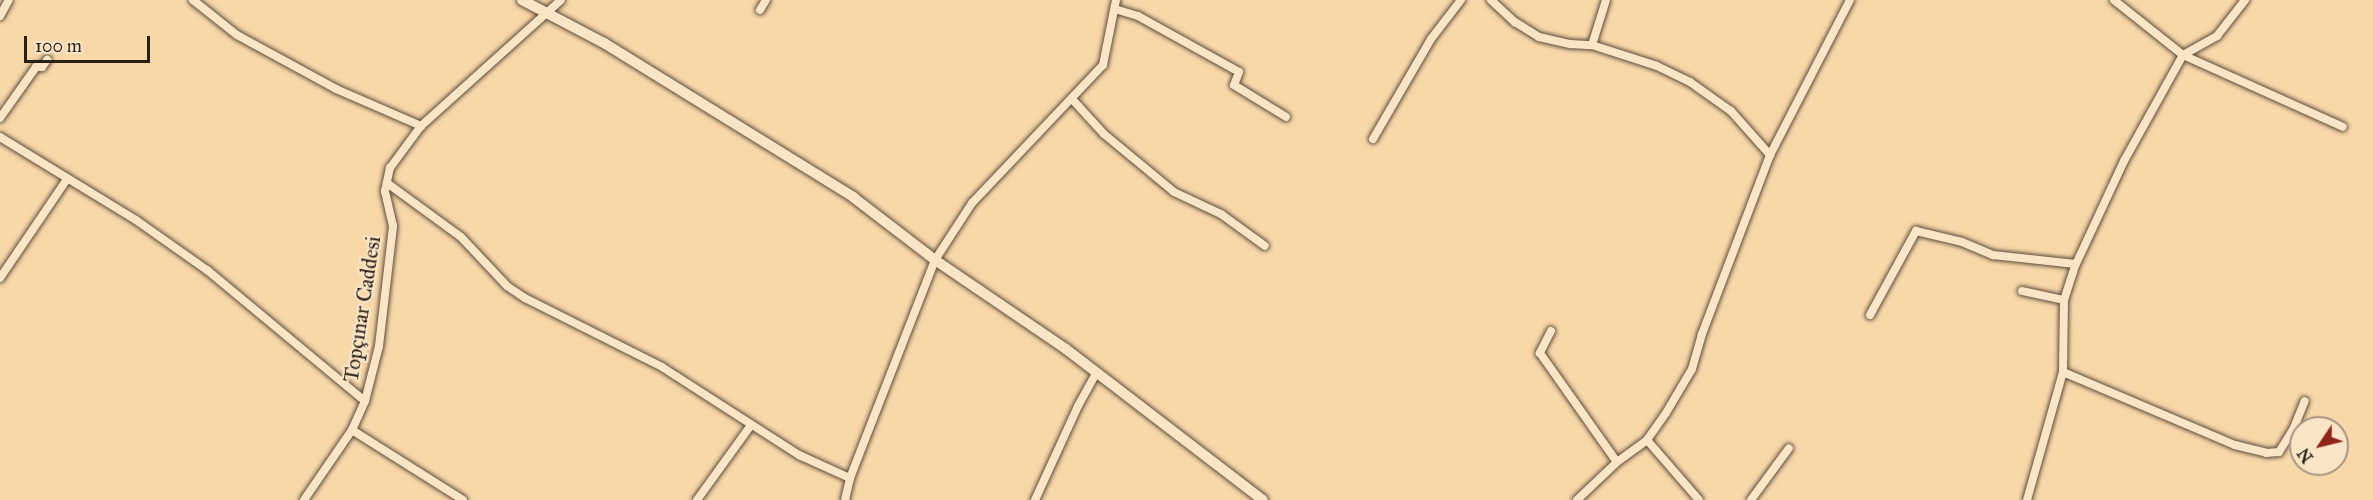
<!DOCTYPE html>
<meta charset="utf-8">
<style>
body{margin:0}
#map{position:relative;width:2373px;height:500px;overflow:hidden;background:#f8d7a9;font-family:"IM FELL Great Primer",serif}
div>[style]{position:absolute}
.roads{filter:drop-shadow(0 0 2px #5d4e3c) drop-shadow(0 0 2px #5d4e3c)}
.street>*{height:8px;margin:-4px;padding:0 4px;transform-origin:4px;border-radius:4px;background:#fae5c7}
.secondary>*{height:10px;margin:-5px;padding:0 5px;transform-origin:5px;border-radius:5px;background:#fae5c7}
span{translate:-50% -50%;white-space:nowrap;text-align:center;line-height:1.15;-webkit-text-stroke:4.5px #fae5c7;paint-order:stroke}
.street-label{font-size:21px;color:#292017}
.north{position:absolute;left:2289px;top:416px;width:60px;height:60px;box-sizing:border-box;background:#fae5c7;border:2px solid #a69681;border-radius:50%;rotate:235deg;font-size:16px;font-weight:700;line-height:24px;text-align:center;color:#292017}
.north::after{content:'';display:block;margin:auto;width:21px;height:27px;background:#8f2418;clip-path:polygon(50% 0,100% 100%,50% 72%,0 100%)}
.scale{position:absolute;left:24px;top:36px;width:126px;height:27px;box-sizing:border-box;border:3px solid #292017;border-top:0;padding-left:8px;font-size:18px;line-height:21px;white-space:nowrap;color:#292017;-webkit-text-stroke:4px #fae5c7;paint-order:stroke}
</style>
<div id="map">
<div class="roads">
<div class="street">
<div style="left:193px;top:0;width:56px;rotate:38.5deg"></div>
<div style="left:237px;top:35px;width:113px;rotate:28.6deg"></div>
<div style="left:336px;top:89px;width:93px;rotate:23.5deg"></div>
<div style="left:1491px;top:0;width:33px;rotate:43deg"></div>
<div style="left:1515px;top:22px;width:28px;rotate:32deg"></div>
<div style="left:1539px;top:37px;width:32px;rotate:13deg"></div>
<div style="left:1570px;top:44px;width:22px;rotate:3deg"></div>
<div style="left:1592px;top:45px;width:68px;rotate:17.9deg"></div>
<div style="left:1657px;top:66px;width:37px;rotate:26deg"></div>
<div style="left:1690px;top:82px;width:50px;rotate:35.3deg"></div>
<div style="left:1731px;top:111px;width:59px;rotate:48.4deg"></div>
<div style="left:2114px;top:0;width:88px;rotate:38.6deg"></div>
<div style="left:2183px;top:55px;width:175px;rotate:24.2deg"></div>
<div style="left:1115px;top:9px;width:24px;rotate:17deg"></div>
<div style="left:1138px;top:16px;width:115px;rotate:29deg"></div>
<div style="left:1239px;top:72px;width:14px;rotate:111deg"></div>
<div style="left:1234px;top:85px;width:61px;rotate:31.6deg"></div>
<div style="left:760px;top:10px;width:12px;rotate:-59deg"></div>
<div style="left:0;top:16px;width:18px;rotate:-61deg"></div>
<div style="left:1592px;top:45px;width:47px;rotate:-72.7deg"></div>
<div style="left:1072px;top:99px;width:47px;rotate:47.6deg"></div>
<div style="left:1104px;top:134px;width:91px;rotate:39.6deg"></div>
<div style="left:1174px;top:192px;width:52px;rotate:25.1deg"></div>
<div style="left:1221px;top:214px;width:54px;rotate:36deg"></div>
<div style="left:0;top:118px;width:62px;rotate:-54.8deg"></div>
<div style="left:36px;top:67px;width:6px"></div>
<div style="left:42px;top:67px;width:9px;rotate:-54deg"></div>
<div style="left:0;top:137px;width:159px;rotate:31.4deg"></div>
<div style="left:136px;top:220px;width:87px;rotate:35.2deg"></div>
<div style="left:207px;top:270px;width:205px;rotate:39.7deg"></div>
<div style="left:1373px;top:139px;width:116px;rotate:-59.9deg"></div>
<div style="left:1431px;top:39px;width:49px;rotate:-52.4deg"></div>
<div style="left:387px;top:183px;width:92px;rotate:36.1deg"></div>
<div style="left:461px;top:237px;width:67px;rotate:46.8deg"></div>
<div style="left:507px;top:286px;width:22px;rotate:34deg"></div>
<div style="left:525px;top:298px;width:153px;rotate:26.7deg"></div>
<div style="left:662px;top:367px;width:163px;rotate:32.7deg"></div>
<div style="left:799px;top:455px;width:56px;rotate:24.3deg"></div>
<div style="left:0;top:278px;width:120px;rotate:-55.9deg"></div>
<div style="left:2022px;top:291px;width:43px;rotate:12.1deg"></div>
<div style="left:1870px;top:315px;width:96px;rotate:-61.3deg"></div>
<div style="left:1916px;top:231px;width:47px;rotate:13.4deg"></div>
<div style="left:1962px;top:242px;width:34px;rotate:23deg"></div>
<div style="left:1993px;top:255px;width:83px;rotate:6.2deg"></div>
<div style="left:1551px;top:331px;width:25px;rotate:117deg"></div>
<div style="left:1540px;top:353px;width:133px;rotate:54.8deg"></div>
<div style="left:2063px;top:372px;width:187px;rotate:23deg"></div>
<div style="left:2235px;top:445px;width:32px;rotate:14deg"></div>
<div style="left:2266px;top:453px;width:13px;rotate:-4deg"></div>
<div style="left:2279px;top:452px;width:26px;rotate:-58deg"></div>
<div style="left:2293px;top:430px;width:31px;rotate:-68deg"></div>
<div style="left:352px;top:430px;width:131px;rotate:32.2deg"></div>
<div style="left:1647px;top:440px;width:79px;rotate:49.1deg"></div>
<div style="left:304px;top:500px;width:85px;rotate:-55.6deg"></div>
<div style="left:352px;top:430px;width:32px;rotate:-66deg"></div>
<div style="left:365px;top:401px;width:57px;rotate:-75.7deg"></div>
<div style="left:379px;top:346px;width:121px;rotate:-83.3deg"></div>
<div style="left:393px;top:226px;width:36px;rotate:-103deg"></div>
<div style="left:385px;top:191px;width:24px;rotate:-78deg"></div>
<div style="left:390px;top:168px;width:52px;rotate:-53.6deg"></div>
<div style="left:421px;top:126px;width:188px;rotate:-42deg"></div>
<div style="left:697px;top:500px;width:92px;rotate:-54.2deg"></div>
<div style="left:845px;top:500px;width:23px;rotate:-77deg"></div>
<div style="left:850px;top:478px;width:234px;rotate:-68.7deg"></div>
<div style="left:935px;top:260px;width:68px;rotate:-57deg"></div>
<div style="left:972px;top:203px;width:190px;rotate:-46.5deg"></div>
<div style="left:1103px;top:65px;width:66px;rotate:-78.7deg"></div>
<div style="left:1035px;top:500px;width:103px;rotate:-65.4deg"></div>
<div style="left:1078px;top:406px;width:39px;rotate:-61deg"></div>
<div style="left:1577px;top:500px;width:55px;rotate:-43.5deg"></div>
<div style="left:1617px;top:462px;width:37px;rotate:-36deg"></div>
<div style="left:1647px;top:440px;width:33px;rotate:-55deg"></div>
<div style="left:1666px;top:413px;width:51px;rotate:-59.4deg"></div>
<div style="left:1692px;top:369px;width:36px;rotate:-74deg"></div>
<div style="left:1702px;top:334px;width:191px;rotate:-69.2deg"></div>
<div style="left:1770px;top:155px;width:174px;rotate:-62.7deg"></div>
<div style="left:1751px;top:500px;width:64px;rotate:-53.8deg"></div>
<div style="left:2027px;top:500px;width:133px;rotate:-74.3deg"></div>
<div style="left:2063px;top:372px;width:72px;rotate:-89.2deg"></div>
<div style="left:2064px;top:300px;width:38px;rotate:-72deg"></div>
<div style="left:2076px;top:264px;width:114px;rotate:-65deg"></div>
<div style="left:2124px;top:161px;width:121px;rotate:-60.9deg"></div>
<div style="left:2183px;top:55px;width:39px;rotate:-29deg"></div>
<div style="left:2217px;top:36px;width:46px;rotate:-52.1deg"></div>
</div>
<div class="secondary">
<div style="left:522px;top:0;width:93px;rotate:27.7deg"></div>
<div style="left:604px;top:43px;width:293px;rotate:31.7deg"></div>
<div style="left:853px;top:197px;width:103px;rotate:37.5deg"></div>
<div style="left:935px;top:260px;width:158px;rotate:34.2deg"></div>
<div style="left:1066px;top:349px;width:248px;rotate:37.5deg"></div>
</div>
</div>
<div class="street-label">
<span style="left:362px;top:309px;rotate:-81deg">Topçınar Caddesi</span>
</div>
<div class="north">N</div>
<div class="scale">100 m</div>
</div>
